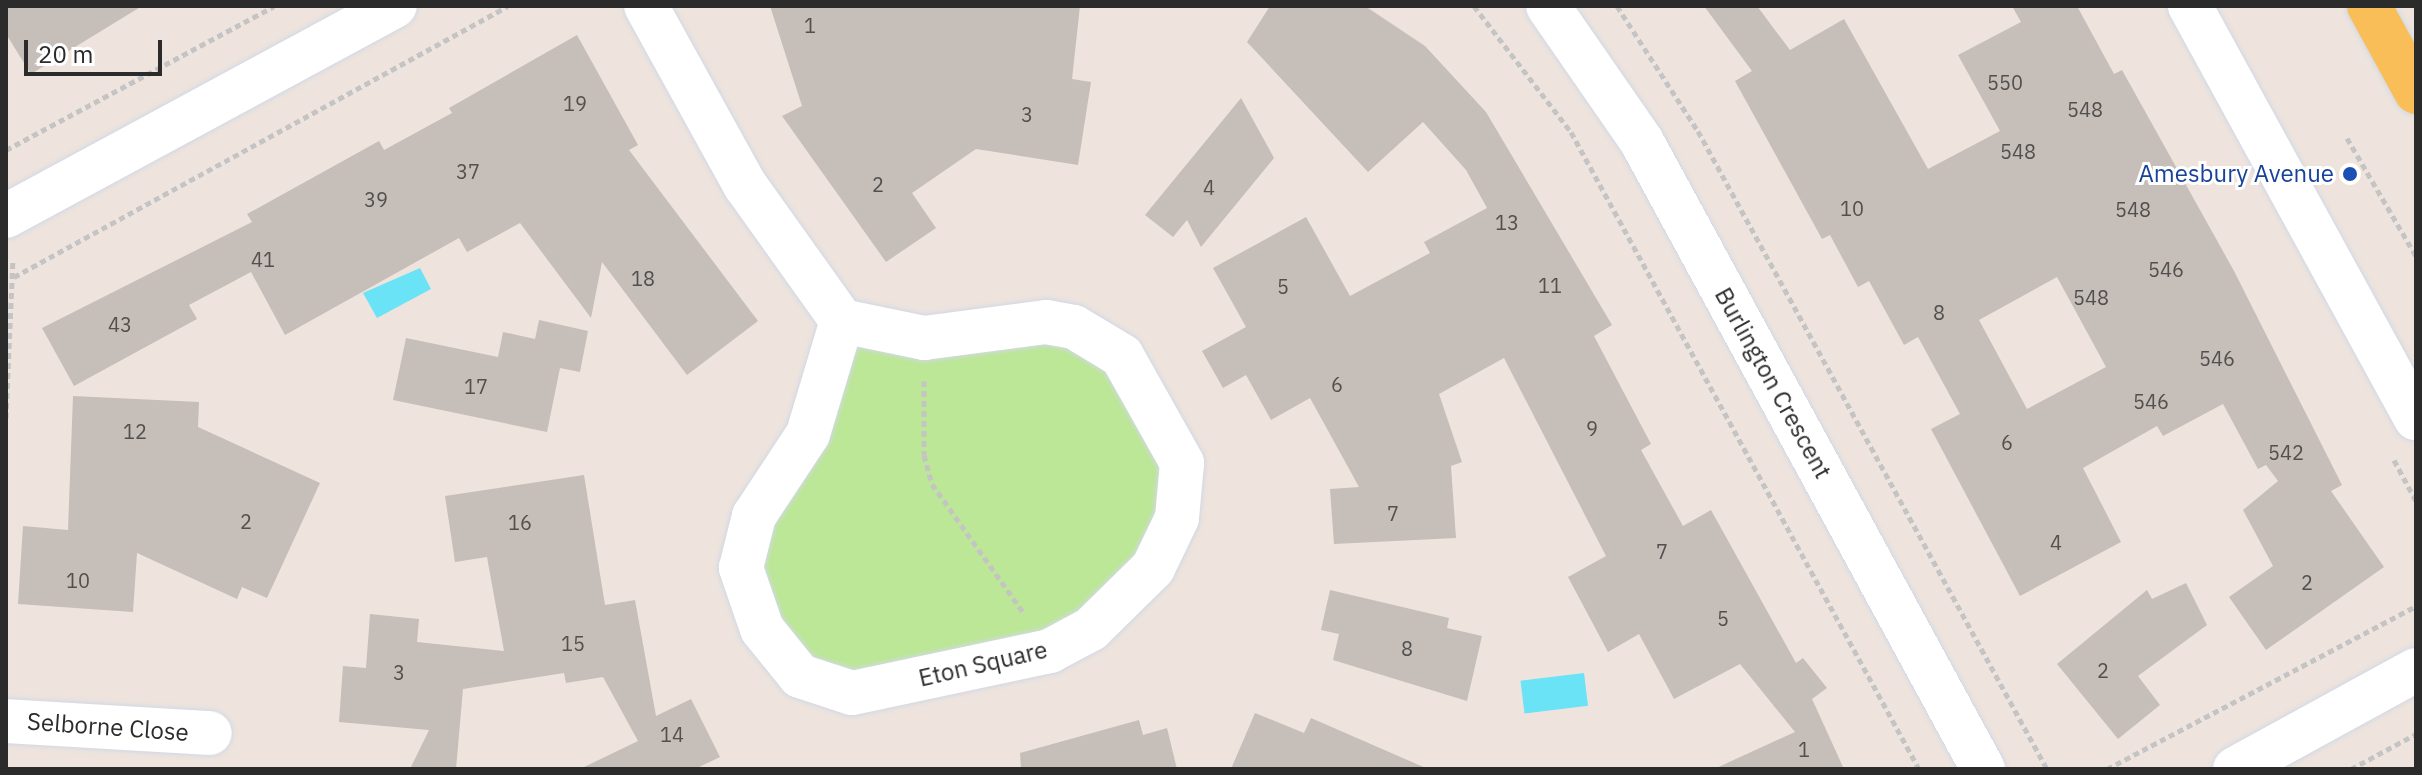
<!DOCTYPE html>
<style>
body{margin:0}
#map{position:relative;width:2422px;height:775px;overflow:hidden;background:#eee4dd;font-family:"IBM Plex Sans",sans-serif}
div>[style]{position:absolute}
.green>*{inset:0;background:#bce796}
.water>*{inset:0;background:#6ae3f6;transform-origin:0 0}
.building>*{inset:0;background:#c6beb9}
.path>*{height:5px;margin-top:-2.5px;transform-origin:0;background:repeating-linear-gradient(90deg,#c4c4c4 0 6px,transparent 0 10px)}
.roads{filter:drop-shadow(0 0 2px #d2d8e5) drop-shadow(0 0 2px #d2d8e5)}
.street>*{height:44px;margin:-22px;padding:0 22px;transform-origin:22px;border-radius:22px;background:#fff}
.secondary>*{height:44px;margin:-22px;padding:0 22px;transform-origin:22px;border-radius:22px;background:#fff}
.primary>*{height:44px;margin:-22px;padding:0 22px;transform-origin:22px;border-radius:22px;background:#f9be57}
.dots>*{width:22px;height:22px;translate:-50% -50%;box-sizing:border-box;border:4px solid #fff;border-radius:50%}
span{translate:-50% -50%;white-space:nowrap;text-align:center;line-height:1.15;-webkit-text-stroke:6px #fff;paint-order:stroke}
.number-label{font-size:20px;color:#52504e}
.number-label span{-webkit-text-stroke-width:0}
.transit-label{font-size:24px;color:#164399}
.right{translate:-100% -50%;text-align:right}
.street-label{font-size:24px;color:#2b2b2b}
.frame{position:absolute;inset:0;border:8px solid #2b2b2b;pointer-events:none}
.scale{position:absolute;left:24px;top:40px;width:138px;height:36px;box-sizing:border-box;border:4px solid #2b2b2b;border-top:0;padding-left:10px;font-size:24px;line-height:28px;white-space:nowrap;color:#2b2b2b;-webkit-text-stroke:6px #fff;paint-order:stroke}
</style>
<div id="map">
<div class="green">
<div style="clip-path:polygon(842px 321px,987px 331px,1122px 356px,1177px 518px,1050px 651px,800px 676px,746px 544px)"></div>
</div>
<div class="water">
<div style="clip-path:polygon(420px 268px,431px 289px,377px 318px,363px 293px)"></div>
<div style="left:1584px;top:673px;width:33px;height:64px;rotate:83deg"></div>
</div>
<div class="building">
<div style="clip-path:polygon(6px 6px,142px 6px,31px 74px,6px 34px)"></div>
<div style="clip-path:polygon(770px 6px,1080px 6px,1072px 79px,1091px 82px,1078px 165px,976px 149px,912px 193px,936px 228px,886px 262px,782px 116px,802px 106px)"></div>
<div style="clip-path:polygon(1270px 6px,1365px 6px,1425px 46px,1486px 112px,1612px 325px,1594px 336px,1651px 444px,1641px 450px,1683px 526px,1711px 510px,1796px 663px,1803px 658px,1827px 688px,1812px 699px,1844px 769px,1714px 769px,1795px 732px,1740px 664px,1674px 699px,1639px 634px,1608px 652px,1568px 577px,1606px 556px,1504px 358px,1439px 394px,1462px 462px,1451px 466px,1456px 538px,1334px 544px,1330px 489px,1359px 487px,1310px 398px,1271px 420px,1246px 375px,1223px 388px,1202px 351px,1246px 327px,1213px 268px,1306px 217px,1350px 296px,1430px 253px,1424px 242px,1487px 208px,1466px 170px,1423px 122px,1368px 172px,1247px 42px)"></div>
<div style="clip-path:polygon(evenodd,1704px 6px,1757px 6px,1790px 50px,1844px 19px,1928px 169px,2000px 131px,1958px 55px,2021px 22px,2012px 6px,2077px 6px,2114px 74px,2122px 70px,2234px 271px,2342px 485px,2331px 491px,2384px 567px,2266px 650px,2229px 597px,2273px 566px,2243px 510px,2278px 481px,2266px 465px,2258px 469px,2223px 404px,2163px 436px,2157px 426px,2083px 468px,2121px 542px,2020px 596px,1931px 429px,1960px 414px,1918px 337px,1904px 345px,1869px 281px,1858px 287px,1830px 235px,1822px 239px,1735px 81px,1752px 71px,1704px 6px,2057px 277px,2106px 367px,2027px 409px,1979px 320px,2057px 277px)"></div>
<div style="clip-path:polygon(577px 35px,638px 145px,629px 150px,758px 321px,687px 375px,602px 262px,591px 318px,520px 223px,467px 252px,459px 238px,285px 335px,251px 272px,189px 305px,197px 319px,74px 386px,42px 328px,252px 222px,247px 214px,379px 141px,384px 150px,452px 113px,449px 108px)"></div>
<div style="clip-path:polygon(1241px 98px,1274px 158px,1201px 247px,1187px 220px,1173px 237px,1145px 215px)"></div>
<div style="clip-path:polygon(539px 320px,588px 331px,580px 372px,560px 368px,547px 432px,393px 400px,406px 338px,498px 357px,503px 332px,535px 339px)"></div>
<div style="clip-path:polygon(73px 396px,199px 402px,198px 427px,320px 483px,267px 598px,242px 587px,237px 599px,137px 553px,133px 612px,18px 604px,23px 526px,68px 530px)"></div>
<div style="clip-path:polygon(584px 475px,605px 605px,635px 600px,656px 716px,691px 699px,720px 757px,695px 769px,580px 769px,638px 741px,603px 677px,566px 683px,564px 673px,463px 689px,456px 769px,410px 769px,429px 730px,339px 722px,343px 666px,366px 668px,370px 614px,419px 619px,417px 642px,504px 651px,487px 557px,455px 562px,445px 496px)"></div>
<div style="clip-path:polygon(2186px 583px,2207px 625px,2138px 676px,2160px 705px,2118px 739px,2057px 664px,2147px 590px,2152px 599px)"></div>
<div style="clip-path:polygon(1330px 590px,1449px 618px,1447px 628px,1482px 636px,1467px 701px,1333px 660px,1339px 634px,1321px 630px)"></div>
<div style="clip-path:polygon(1255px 713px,1304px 733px,1311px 718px,1428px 769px,1231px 769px)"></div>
<div style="clip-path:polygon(1139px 720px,1143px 735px,1167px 728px,1177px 769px,1021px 769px,1020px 753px)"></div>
</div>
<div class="path">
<div style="left:1474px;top:6px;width:159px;rotate:52.4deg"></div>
<div style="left:1571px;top:132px;width:726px;rotate:61.35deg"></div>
<div style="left:1617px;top:6px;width:149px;rotate:57.1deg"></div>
<div style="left:1698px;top:131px;width:727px;rotate:61.32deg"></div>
<div style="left:2347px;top:138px;width:137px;rotate:59.7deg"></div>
<div style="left:6px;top:150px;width:304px;rotate:-28.2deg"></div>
<div style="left:14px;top:277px;width:563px;rotate:-28.75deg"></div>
<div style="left:924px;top:381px;width:74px;rotate:90deg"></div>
<div style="left:924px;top:455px;width:30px;rotate:75deg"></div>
<div style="left:932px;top:484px;width:157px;rotate:54.6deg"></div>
<div style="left:6px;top:418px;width:159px;rotate:-87.5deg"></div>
<div style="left:2394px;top:460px;width:47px;rotate:61.8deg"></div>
<div style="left:2107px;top:769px;width:349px;rotate:-27.8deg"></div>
<div style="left:2351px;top:769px;width:74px;rotate:-28.3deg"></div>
</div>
<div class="roads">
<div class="street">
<div style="left:646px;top:6px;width:205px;rotate:61.1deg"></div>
<div style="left:745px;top:185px;width:167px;rotate:54.5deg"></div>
<div style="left:842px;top:321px;width:84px;rotate:11.7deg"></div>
<div style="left:924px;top:338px;width:123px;rotate:-7.5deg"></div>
<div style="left:1046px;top:322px;width:28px;rotate:10deg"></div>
<div style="left:1074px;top:327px;width:56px;rotate:31.1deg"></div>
<div style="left:1122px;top:356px;width:123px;rotate:60.7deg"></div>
<div style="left:1182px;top:463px;width:55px;rotate:95.2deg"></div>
<div style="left:1177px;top:518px;width:55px;rotate:115.6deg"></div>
<div style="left:1153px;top:568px;width:87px;rotate:135.5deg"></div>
<div style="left:1091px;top:629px;width:47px;rotate:151.8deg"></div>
<div style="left:1050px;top:651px;width:202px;rotate:168deg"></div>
<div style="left:852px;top:693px;width:55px;rotate:-161.9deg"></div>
<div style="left:800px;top:676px;width:60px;rotate:-129deg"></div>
<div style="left:762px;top:629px;width:65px;rotate:-109deg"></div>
<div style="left:741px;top:568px;width:54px;rotate:-76deg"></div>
<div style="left:754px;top:516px;width:98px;rotate:-56.6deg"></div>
<div style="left:808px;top:434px;width:118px;rotate:-73.3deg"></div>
<div style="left:1548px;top:6px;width:165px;rotate:55.3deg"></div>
<div style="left:1642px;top:142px;width:714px;rotate:61.46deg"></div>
<div style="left:2190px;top:6px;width:470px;rotate:61.3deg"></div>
<div style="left:6px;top:216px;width:442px;rotate:-28.4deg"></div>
<div style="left:6px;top:721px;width:204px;rotate:3.4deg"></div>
</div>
<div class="secondary">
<div style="left:2235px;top:769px;width:206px;rotate:-28.7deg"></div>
</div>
<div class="primary">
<div style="left:2369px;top:6px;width:98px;rotate:61.3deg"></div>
</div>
</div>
<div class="dots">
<div style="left:2350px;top:174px;background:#1a4fb4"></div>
</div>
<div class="number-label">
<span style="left:810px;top:25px">1</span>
<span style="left:2005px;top:82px">550</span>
<span style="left:575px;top:103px">19</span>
<span style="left:2085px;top:109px">548</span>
<span style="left:1027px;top:114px">3</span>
<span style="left:2018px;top:151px">548</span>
<span style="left:468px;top:171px">37</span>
<span style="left:878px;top:184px">2</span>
<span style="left:1209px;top:187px">4</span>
<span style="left:376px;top:199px">39</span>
<span style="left:1852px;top:208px">10</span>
<span style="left:2133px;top:209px">548</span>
<span style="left:1507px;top:222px">13</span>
<span style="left:263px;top:259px">41</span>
<span style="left:2166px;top:269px">546</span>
<span style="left:643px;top:278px">18</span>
<span style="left:1550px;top:285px">11</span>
<span style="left:1283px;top:286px">5</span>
<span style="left:2091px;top:297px">548</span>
<span style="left:1939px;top:312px">8</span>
<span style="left:120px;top:324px">43</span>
<span style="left:2217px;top:358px">546</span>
<span style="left:1337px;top:384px">6</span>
<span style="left:476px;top:386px">17</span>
<span style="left:2151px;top:401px">546</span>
<span style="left:1592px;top:428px">9</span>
<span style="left:135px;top:431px">12</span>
<span style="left:2007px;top:442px">6</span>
<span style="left:2286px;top:452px">542</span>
<span style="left:1393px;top:513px">7</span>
<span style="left:246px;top:521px">2</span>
<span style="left:520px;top:522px">16</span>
<span style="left:2056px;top:542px">4</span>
<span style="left:1662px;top:551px">7</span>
<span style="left:78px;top:580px">10</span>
<span style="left:2307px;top:582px">2</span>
<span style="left:1723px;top:618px">5</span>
<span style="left:573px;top:643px">15</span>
<span style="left:1407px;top:648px">8</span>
<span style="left:2103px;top:670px">2</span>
<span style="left:399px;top:672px">3</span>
<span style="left:672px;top:734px">14</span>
<span style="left:1804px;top:749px">1</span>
</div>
<div class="transit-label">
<span class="right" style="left:2334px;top:174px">Amesbury Avenue</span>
</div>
<div class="street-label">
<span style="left:1773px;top:383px;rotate:61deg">Burlington Crescent</span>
<span style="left:983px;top:664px;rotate:-13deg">Eton Square</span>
<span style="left:108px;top:727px;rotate:4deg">Selborne Close</span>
</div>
<div class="frame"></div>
<div class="scale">20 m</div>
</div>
